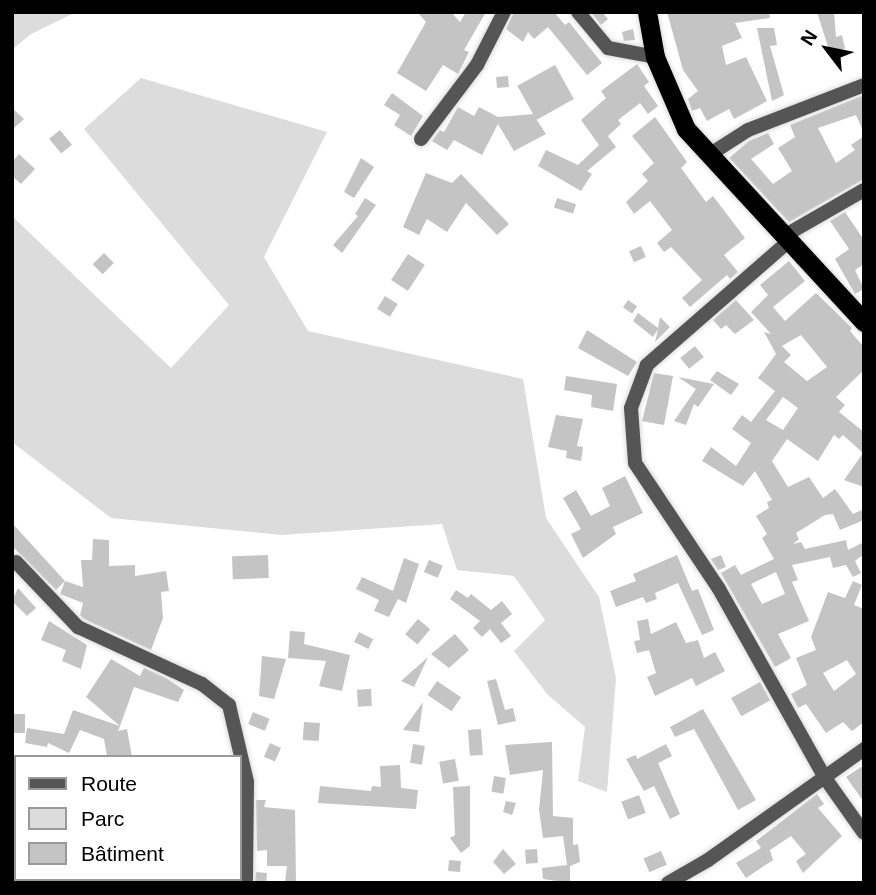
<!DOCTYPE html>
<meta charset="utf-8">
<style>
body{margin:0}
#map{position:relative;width:876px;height:895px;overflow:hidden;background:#fff;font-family:Helvetica,sans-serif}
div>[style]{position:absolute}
.green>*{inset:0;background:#dcdcdc}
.building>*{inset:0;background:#c4c4c4;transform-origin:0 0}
.roads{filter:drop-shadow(0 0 2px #dbdbdb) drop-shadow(0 0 2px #dbdbdb)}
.minor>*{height:14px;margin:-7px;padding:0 7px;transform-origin:7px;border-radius:7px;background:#555}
.trunk>*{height:19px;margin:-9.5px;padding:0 9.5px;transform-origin:9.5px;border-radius:9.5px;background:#000}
span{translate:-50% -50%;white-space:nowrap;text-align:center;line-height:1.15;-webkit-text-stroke:6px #fff;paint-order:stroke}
.frame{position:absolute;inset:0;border:14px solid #000;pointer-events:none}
.legend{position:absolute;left:14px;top:755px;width:228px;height:126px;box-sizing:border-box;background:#fff;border:2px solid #999;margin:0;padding:9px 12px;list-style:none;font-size:21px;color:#000}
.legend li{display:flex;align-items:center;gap:14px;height:35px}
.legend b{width:35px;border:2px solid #999}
.north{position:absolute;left:792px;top:14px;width:70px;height:70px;-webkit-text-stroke:5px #fff;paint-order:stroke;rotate:302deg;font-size:19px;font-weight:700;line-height:28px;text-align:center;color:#000}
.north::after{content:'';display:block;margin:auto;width:24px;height:32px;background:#000;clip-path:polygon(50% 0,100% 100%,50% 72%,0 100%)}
</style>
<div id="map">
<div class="green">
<div style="clip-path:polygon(12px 12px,76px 12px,31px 34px,12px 50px)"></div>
<div style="clip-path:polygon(141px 78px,327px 132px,264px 257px,308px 331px,523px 379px,546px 518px,599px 597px,616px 678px,607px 792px,578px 781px,585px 727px,547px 694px,514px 651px,545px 620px,514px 576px,457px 570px,442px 524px,281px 535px,111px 518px,12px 442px,12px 216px,171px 368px,229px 305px,84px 129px)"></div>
</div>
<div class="building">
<div style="clip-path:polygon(417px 12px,451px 12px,460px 22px,466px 12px,486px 12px,464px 50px,469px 52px,458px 74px,443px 65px,426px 91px,397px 73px,426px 22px)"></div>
<div style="clip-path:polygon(514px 12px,554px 12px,565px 25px,569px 22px,602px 63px,587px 75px,548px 27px,534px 39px,528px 32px,523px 42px,506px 29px)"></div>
<div style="clip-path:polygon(591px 12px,602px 12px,608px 19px,601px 25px)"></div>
<div style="clip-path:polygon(667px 12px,769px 12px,770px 18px,735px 23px,742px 38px,722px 46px,726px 65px,746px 57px,767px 101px,734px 119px,729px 109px,707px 121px,700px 108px,692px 111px,688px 99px,698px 91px,683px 70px)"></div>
<div style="clip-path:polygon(817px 12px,834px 12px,836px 37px,842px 35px,845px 49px,830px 53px)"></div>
<div style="clip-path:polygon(757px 28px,774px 28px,777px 45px,770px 46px,784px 95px,772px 101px)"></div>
<div style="clip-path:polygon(633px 29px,635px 40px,624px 41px,622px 32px)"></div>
<div style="clip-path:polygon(637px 64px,649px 82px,644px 86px,658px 106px,648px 114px,640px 103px,618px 120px,621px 124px,608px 136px,616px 147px,587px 171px,592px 174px,581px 191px,538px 166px,546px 150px,578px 165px,599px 145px,581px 120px,606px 98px,601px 91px)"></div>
<div style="left:555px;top:65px;width:39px;height:43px;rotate:61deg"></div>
<div style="left:508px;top:76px;width:11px;height:12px;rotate:85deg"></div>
<div style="clip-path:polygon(392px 93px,423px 116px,411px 136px,394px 125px,400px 115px,384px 105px)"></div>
<div style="clip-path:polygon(864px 95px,864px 133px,856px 115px,818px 128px,836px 163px,855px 150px,851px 145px,864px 136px,864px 179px,789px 222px,729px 158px,749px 141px,768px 133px,774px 144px,751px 159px,773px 184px,792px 171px,778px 148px,795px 137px,790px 125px)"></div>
<div style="clip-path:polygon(458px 107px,474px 116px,479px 107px,498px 117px,533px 114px,546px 134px,514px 151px,498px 124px,482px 155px,454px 140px,447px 150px,432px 141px,440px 130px,444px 132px)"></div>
<div style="clip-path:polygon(12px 108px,24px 119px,12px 130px)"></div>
<div style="clip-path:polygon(655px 117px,687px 162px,681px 168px,706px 202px,713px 196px,745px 238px,724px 255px,738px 272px,730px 279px,727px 275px,690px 307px,682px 298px,702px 280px,671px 247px,664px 252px,657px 243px,672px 230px,650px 201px,634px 214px,626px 202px,648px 181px,642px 174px,654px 163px,632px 136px)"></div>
<div style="left:60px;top:130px;width:19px;height:14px;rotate:51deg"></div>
<div style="clip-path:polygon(19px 154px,35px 169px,21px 184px,12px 176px,12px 162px)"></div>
<div style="clip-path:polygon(361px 158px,374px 167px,354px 198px,344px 192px)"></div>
<div style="clip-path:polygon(426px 173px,452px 183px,461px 174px,509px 224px,497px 235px,466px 203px,447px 232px,427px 219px,419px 235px,403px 227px)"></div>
<div style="clip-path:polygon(365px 198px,376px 205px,342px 253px,333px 245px,358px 216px,355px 214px)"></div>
<div style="left:557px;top:198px;width:20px;height:10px;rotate:18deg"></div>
<div style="clip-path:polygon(845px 212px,864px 240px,864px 264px,855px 270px,864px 289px,855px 294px,835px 259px,849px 249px,830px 221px)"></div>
<div style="left:641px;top:246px;width:12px;height:13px;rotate:66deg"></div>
<div style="left:104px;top:253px;width:14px;height:16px;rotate:45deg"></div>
<div style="left:408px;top:254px;width:20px;height:31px;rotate:33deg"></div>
<div style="clip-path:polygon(evenodd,789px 261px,805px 281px,773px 307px,785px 321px,816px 293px,852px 328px,850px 331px,864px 347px,864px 370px,836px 397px,845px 405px,839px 412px,864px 432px,864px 487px,844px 480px,863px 453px,843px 435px,839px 439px,834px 435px,818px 461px,787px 439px,772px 461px,788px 487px,809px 477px,823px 498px,835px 489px,853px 514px,864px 509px,864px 520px,840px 530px,833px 514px,825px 515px,796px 533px,799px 539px,793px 544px,801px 542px,805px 549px,846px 540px,848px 550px,864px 542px,864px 554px,855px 561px,861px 573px,853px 577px,846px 565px,833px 568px,830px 557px,792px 565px,798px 580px,792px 582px,809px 621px,778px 634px,791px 658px,775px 667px,721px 573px,735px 565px,741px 575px,774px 559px,762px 538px,767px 534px,756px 516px,769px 508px,767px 502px,772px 500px,755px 471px,743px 486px,702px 461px,711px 447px,736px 466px,751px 443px,732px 429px,742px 415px,751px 422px,775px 391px,758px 378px,776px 354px,764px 332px,771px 334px,751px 312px,768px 295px,760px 285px,789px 261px,801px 335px,827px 367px,807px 381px,784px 362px,791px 355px,782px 346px,801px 335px,789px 261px,783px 397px,798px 408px,783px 430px,766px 420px,783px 397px,789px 261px,776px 572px,785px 594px,762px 604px,751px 584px,776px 572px)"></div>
<div style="left:385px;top:296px;width:15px;height:15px;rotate:32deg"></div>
<div style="left:628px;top:300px;width:11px;height:9px;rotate:34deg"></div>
<div style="clip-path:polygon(736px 300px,754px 320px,735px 334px,726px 325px,721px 329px,713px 320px)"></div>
<div style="clip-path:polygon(638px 313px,658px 328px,660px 317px,670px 327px,655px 342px,658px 329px,653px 337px,633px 321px)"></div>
<div style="clip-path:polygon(587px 330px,637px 362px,628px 376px,578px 348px)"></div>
<div style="left:695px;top:346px;width:14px;height:19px;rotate:51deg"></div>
<div style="clip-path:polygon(717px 371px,739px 384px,731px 395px,710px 380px)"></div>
<div style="clip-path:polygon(654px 373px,673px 376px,664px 425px,642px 421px)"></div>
<div style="clip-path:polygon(566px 376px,617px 384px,613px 411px,591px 407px,592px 395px,564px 390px)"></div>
<div style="clip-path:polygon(678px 377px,714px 384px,698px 407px,694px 404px,686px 425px,674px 421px,696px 389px)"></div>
<div style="clip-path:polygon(556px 415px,583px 419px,577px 446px,583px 447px,581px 461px,566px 458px,567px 451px,548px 447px)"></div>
<div style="clip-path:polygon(625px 476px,643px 513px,613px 527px,616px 534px,583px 558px,571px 534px,581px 529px,563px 498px,576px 490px,591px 516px,610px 506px,602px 488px)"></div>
<div style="clip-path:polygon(12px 523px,65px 581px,56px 590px,12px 546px)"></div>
<div style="clip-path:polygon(93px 539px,109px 540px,109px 566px,135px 565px,135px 576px,166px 571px,169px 591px,161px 592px,163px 618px,151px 650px,84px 619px,80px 615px,83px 603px,60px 594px,65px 581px,83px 587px,81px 560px,92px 560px)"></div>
<div style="left:268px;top:555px;width:23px;height:36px;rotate:88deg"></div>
<div style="clip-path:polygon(677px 555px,692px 591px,698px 589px,714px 630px,702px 635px,678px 583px,655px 593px,657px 599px,646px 603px,643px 597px,616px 607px,610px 591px,636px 581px,633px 574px)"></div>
<div style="clip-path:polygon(721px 555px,726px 567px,718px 570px,711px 559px)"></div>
<div style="clip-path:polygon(404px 558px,419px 564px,406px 603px,398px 599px,389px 617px,374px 611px,379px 600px,356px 589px,362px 577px,393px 591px)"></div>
<div style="left:429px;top:560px;width:15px;height:13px;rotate:23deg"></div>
<div style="clip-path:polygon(evenodd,853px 581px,862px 585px,854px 605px,864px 609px,864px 722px,852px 731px,843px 722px,826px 733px,806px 704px,798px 708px,791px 694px,807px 685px,796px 658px,816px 650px,811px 637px,828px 592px,845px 598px,853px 581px,847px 660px,856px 674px,834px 691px,823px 673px,847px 660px)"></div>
<div style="clip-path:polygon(18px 588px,36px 608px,27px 616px,12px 601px)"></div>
<div style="clip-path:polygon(456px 590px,468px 598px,471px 594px,491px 610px,502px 601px,512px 614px,501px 623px,511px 636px,501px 643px,490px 629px,482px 637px,473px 628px,480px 621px,450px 599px)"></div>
<div style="left:418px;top:619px;width:16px;height:20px;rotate:40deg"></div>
<div style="clip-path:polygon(648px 619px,651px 634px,676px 622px,686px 643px,698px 640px,704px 658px,715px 652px,725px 671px,696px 686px,692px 678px,655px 696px,647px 677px,656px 673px,649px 650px,637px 653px,634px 641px,640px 640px,637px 621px)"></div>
<div style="clip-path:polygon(49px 621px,87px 645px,81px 669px,62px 661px,66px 650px,41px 640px)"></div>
<div style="clip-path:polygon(290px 631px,305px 632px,304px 644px,350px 655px,342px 691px,319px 686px,326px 661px,288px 658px)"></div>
<div style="left:359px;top:632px;width:16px;height:11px;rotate:27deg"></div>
<div style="clip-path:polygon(455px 634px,469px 650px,449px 668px,431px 654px)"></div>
<div style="clip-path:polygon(262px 656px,286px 659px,274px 699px,259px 696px)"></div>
<div style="clip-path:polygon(428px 657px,414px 687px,401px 681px)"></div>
<div style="clip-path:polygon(111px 659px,140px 676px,144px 668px,166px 678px,184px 690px,178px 702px,134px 687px,120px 726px,86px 697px)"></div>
<div style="clip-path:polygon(496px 679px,505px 710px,513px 708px,516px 721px,498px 725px,487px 681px)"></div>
<div style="left:437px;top:681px;width:29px;height:17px;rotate:34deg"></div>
<div style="left:760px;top:682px;width:21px;height:33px;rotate:61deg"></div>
<div style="left:371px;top:689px;width:17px;height:14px;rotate:87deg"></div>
<div style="clip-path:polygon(423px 702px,419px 732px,403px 730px)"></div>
<div style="clip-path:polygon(703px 709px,756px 800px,738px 810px,694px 729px,675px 737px,670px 727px)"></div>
<div style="clip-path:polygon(73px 710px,120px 726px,118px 731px,127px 729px,132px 757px,107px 757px,104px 739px,80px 730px,69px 753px,48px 743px,47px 747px,25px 743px,27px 728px,64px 734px)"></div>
<div style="left:253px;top:712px;width:18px;height:13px;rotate:22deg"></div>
<div style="left:12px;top:714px;width:13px;height:19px"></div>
<div style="left:304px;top:722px;width:16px;height:18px;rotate:4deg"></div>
<div style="left:481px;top:729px;width:26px;height:13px;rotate:86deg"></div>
<div style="clip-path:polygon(552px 742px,553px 816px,573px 818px,573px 845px,578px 844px,580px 862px,570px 866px,570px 883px,543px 879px,542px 868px,567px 865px,563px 836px,543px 838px,539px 810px,543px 770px,510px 775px,505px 745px)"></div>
<div style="left:270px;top:743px;width:12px;height:15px;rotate:24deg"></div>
<div style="left:413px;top:744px;width:12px;height:19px;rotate:9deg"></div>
<div style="clip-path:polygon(666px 744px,672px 756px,658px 763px,680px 814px,670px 819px,654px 786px,644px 791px,626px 759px,636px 755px,637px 759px)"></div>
<div style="left:455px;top:759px;width:22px;height:16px;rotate:80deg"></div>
<div style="clip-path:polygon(400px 765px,401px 788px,418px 790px,416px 809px,318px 803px,320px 786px,371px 791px,372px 786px,381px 787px,380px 766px)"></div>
<div style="clip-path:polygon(864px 765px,864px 802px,846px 777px)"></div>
<div style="left:494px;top:776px;width:12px;height:16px;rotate:9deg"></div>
<div style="clip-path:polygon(470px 786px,470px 846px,461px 853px,450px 838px,455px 835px,453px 787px)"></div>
<div style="clip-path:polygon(817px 794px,824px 804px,818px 808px,842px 836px,803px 873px,796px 861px,806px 854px,791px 836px,770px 850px,773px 860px,746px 878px,736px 863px,761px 848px,756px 841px)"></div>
<div style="left:639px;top:795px;width:19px;height:19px;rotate:69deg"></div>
<div style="clip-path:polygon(256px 800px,266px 800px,264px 807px,295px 810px,296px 883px,285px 883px,287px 866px,267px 866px,267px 850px,257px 851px)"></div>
<div style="clip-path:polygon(506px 801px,516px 803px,512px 815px,503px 812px)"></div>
<div style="clip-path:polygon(503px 849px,516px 864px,504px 874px,493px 862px)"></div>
<div style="left:537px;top:849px;width:14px;height:12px;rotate:86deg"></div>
<div style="left:661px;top:851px;width:15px;height:19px;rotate:67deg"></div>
<div style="left:449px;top:860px;width:12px;height:11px;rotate:5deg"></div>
<div style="left:256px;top:872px;width:11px;height:10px;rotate:5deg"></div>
</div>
<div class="roads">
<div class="minor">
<div style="left:578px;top:12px;width:47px;rotate:50.2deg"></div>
<div style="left:608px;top:48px;width:48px;rotate:10.8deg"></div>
<div style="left:421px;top:139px;width:93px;rotate:-52.9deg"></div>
<div style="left:477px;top:65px;width:59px;rotate:-63deg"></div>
<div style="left:709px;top:155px;width:46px;rotate:-32.7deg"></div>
<div style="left:748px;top:130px;width:124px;rotate:-21.2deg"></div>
<div style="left:784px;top:236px;width:92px;rotate:-29.9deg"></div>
<div style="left:789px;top:241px;width:189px;rotate:138.9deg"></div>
<div style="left:647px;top:365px;width:46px;rotate:110.4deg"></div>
<div style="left:631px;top:408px;width:55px;rotate:85.8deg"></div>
<div style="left:635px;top:463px;width:151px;rotate:56.3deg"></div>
<div style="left:719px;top:589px;width:217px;rotate:60.7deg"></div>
<div style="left:825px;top:778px;width:67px;rotate:54.7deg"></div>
<div style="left:16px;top:562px;width:90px;rotate:46.4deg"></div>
<div style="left:78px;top:627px;width:136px;rotate:24.7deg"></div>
<div style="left:202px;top:684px;width:34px;rotate:38deg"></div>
<div style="left:229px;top:705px;width:79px;rotate:76.8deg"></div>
<div style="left:247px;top:782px;width:101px;rotate:90.6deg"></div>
<div style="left:12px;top:845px;width:5px;rotate:37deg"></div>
<div style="left:38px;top:879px;width:4px;rotate:63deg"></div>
<div style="left:668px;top:883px;width:46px;rotate:-29.9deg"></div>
<div style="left:708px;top:860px;width:191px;rotate:-35.4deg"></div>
</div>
<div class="trunk">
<div style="left:647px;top:12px;width:46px;rotate:79.9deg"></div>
<div style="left:655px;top:57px;width:78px;rotate:66.7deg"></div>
<div style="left:686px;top:129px;width:263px;rotate:47.3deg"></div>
</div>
</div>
<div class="frame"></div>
<ul class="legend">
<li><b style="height:9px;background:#555"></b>Route</li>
<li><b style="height:19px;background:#dcdcdc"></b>Parc</li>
<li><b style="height:19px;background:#c4c4c4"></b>Bâtiment</li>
</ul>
<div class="north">N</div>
</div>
